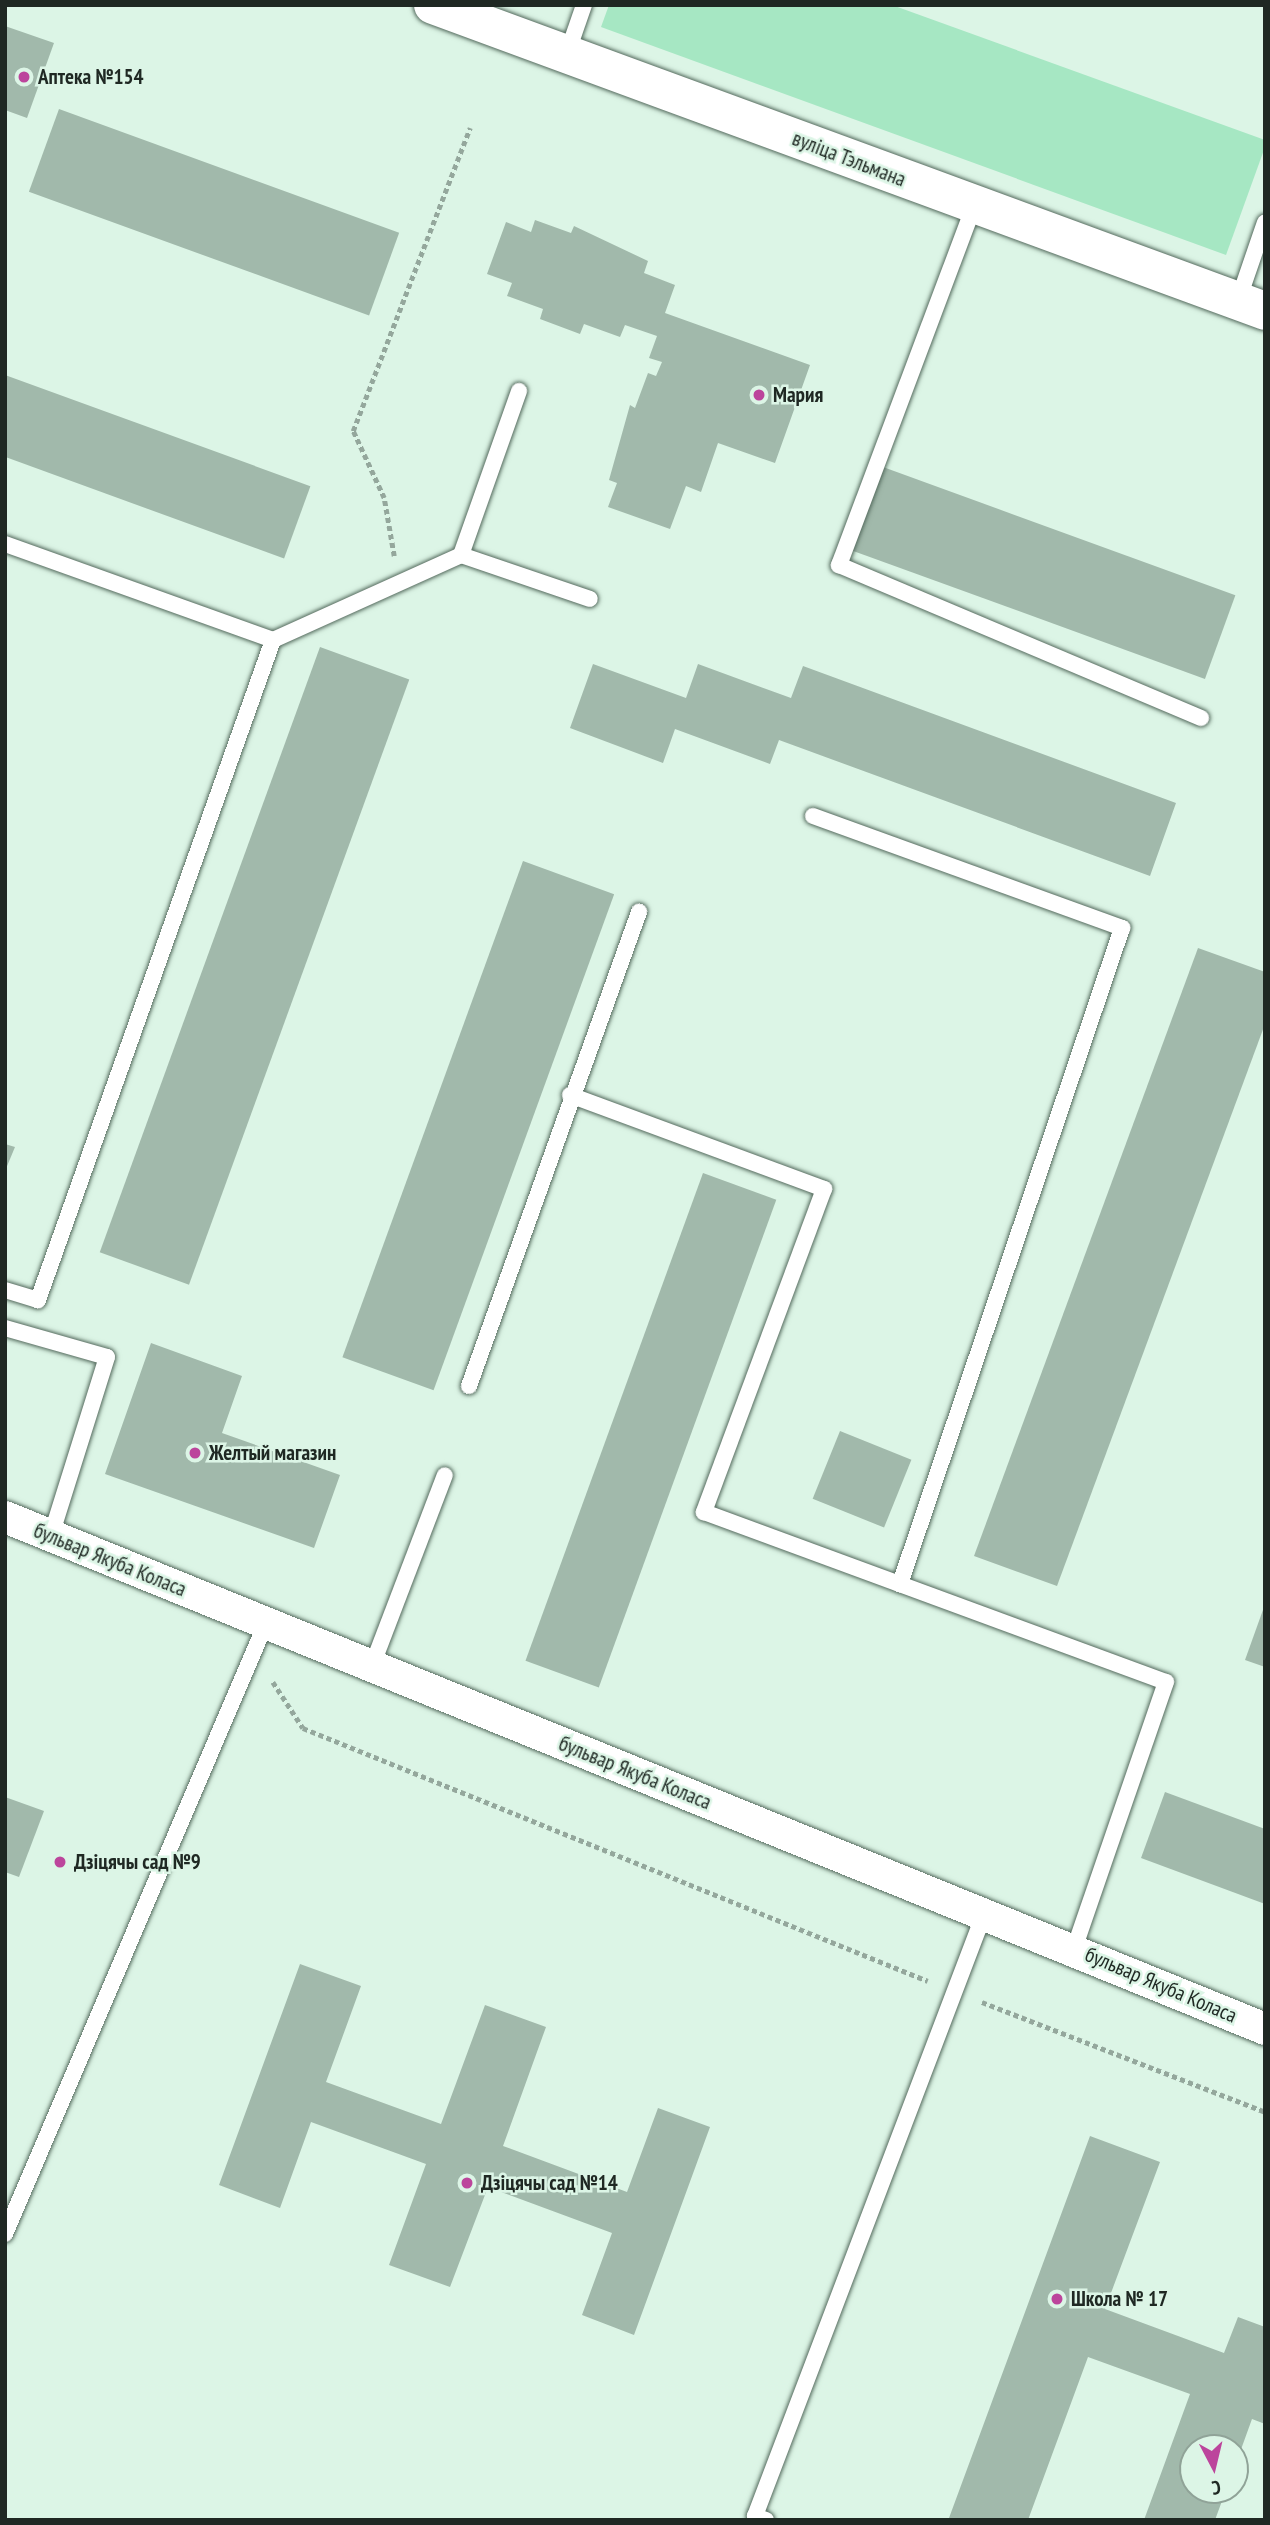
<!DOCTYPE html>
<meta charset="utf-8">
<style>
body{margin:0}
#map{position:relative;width:1270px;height:2525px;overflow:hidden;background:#dcf5e6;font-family:"PT Sans Narrow",sans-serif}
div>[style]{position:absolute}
.green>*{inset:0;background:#a6e7c3}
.building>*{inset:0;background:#a1b9ab;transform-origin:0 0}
.path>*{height:4.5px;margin-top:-2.25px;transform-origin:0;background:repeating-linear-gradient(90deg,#94a79c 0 5px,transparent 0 8.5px)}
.roads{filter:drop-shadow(0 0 2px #546a5d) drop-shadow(0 0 2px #546a5d)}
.lane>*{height:16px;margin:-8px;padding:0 8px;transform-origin:8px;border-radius:8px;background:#fff}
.street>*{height:32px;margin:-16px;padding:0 16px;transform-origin:16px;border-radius:16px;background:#fff}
.secondary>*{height:38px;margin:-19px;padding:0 19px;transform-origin:19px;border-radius:19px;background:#fff}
.dots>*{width:19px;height:19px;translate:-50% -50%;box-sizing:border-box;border:4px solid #dcf5e6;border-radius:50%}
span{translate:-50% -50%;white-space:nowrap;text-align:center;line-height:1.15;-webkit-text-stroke:5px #dcf5e6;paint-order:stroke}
.poi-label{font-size:21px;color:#1f2823;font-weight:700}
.left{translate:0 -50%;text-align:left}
.street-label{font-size:21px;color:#1f2823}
.frame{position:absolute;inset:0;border:7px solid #1f2823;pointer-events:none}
.north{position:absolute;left:1179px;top:2434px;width:70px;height:70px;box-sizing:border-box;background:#dcf5e6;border:2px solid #90a398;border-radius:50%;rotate:173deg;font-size:19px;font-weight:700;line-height:28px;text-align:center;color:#1f2823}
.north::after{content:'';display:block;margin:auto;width:24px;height:32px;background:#bc459c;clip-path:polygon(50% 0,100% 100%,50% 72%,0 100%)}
</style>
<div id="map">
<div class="green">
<div style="clip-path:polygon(609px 5px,892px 5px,1265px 140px,1265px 147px,1226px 255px,601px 27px)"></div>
</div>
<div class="building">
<div style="clip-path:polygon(5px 26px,54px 43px,27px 118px,5px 110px)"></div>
<div style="left:59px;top:109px;width:362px;height:88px;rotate:20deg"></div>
<div style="clip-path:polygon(535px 220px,571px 233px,574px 226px,648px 261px,644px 273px,675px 285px,665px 313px,810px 365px,775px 463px,718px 443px,701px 492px,686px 486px,670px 529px,608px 507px,617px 483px,609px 480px,630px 405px,635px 408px,648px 373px,656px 376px,662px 362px,649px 358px,657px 336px,625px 325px,620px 337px,584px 324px,580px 334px,540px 319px,543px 309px,507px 296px,512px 283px,487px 274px,506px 222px,531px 232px)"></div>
<div style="left:5px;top:375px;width:325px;height:77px;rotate:20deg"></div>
<div style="left:883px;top:467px;width:375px;height:89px;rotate:20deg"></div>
<div style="left:320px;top:647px;width:95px;height:644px;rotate:20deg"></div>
<div style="clip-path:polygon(593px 664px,686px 698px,698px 664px,791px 698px,803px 666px,1176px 803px,1150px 876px,779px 740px,770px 764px,675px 729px,663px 763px,570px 728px)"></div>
<div style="left:523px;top:861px;width:97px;height:528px;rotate:20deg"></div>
<div style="clip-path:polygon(1198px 948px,1265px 972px,1265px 1024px,1057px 1586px,974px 1556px)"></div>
<div style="clip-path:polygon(5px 1144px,15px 1147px,5px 1171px)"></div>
<div style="left:703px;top:1173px;width:78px;height:519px;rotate:20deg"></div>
<div style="clip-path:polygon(151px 1343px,242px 1376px,222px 1433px,340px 1475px,314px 1548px,105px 1474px)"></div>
<div style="left:840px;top:1431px;width:77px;height:73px;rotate:22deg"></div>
<div style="clip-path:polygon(1264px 1607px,1265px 1607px,1265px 1667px,1245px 1660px)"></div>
<div style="clip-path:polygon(1165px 1792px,1265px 1829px,1265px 1904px,1141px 1858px)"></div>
<div style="clip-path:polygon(5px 1797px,44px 1811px,19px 1877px,5px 1872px)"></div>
<div style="clip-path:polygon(300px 1964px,361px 1986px,326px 2082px,441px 2124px,485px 2005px,546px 2027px,503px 2146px,627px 2192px,658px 2108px,710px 2127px,634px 2335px,582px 2315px,612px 2233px,488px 2187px,450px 2287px,389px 2265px,426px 2164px,311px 2122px,280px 2208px,219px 2185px)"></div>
<div style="clip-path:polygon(1090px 2136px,1160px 2162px,1105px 2309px,1224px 2353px,1238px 2317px,1265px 2327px,1265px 2424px,1252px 2419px,1235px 2466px,1235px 2448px,1193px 2448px,1193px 2490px,1226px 2490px,1215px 2520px,1144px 2520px,1190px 2394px,1088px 2357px,1028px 2520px,954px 2520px,949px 2518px)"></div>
</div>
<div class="path">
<div style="left:394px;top:556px;width:59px;rotate:-99.8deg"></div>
<div style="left:384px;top:498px;width:74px;rotate:-114.8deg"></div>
<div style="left:353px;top:431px;width:325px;rotate:-68.9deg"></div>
<div style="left:273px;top:1682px;width:55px;rotate:56.9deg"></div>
<div style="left:303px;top:1728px;width:674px;rotate:22.04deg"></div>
<div style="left:982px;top:2002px;width:304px;rotate:21.2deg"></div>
</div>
<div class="roads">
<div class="lane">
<div style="left:567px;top:54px;width:52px;rotate:-70.9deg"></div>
<div style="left:974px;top:206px;width:384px;rotate:110.6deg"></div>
<div style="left:839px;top:565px;width:393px;rotate:22.9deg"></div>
<div style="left:1238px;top:301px;width:83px;rotate:-71.1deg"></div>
<div style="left:5px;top:544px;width:285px;rotate:19.7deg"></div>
<div style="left:273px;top:640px;width:701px;rotate:109.6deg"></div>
<div style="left:38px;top:1300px;width:34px;rotate:-163deg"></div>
<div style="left:461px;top:555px;width:136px;rotate:18.8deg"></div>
<div style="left:273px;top:640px;width:206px;rotate:-24.3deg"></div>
<div style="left:461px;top:555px;width:174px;rotate:-70.5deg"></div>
<div style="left:813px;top:816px;width:329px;rotate:19.9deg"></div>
<div style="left:1122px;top:928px;width:693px;rotate:108.7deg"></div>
<div style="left:570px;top:1095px;width:271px;rotate:20.3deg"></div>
<div style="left:824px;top:1189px;width:345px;rotate:110.4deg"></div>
<div style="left:704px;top:1512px;width:492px;rotate:20.2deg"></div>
<div style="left:1166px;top:1682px;width:282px;rotate:109deg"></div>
<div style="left:5px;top:1328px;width:106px;rotate:15.9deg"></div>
<div style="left:107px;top:1357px;width:188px;rotate:107.4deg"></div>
<div style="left:469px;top:1386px;width:504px;rotate:-70.27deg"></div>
<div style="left:372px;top:1666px;width:204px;rotate:-69.1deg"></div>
<div style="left:5px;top:2234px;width:664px;rotate:-66.87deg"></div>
<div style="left:766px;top:2520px;width:12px;rotate:-160deg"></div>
<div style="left:755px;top:2516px;width:644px;rotate:-69.17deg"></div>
</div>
<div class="street">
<div style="left:5px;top:1517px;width:1360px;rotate:22.11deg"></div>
</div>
<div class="secondary">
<div style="left:433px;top:5px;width:886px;rotate:20.19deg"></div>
</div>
</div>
<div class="dots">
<div style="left:24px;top:77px;background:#bc459c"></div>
<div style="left:759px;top:395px;background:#bc459c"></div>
<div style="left:195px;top:1453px;background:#bc459c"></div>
<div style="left:60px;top:1862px;background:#bc459c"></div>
<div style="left:467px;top:2183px;background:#bc459c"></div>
<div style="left:1057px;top:2299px;background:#bc459c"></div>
</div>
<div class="poi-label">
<span class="left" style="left:38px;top:77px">Аптека №154</span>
<span class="left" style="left:773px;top:395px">Мария</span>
<span class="left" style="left:209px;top:1453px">Желтый магазин</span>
<span class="left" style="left:74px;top:1862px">Дзіцячы сад №9</span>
<span class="left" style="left:481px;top:2183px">Дзіцячы сад №14</span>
<span class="left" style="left:1071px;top:2299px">Школа № 17</span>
</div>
<div class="street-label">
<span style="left:849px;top:159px;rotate:21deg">вуліца Тэльмана</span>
<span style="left:110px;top:1560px;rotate:22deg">бульвар Якуба Коласа</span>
<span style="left:635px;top:1773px;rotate:22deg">бульвар Якуба Коласа</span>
<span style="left:1161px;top:1985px;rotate:23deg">бульвар Якуба Коласа</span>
</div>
<div class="frame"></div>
<div class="north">С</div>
</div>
